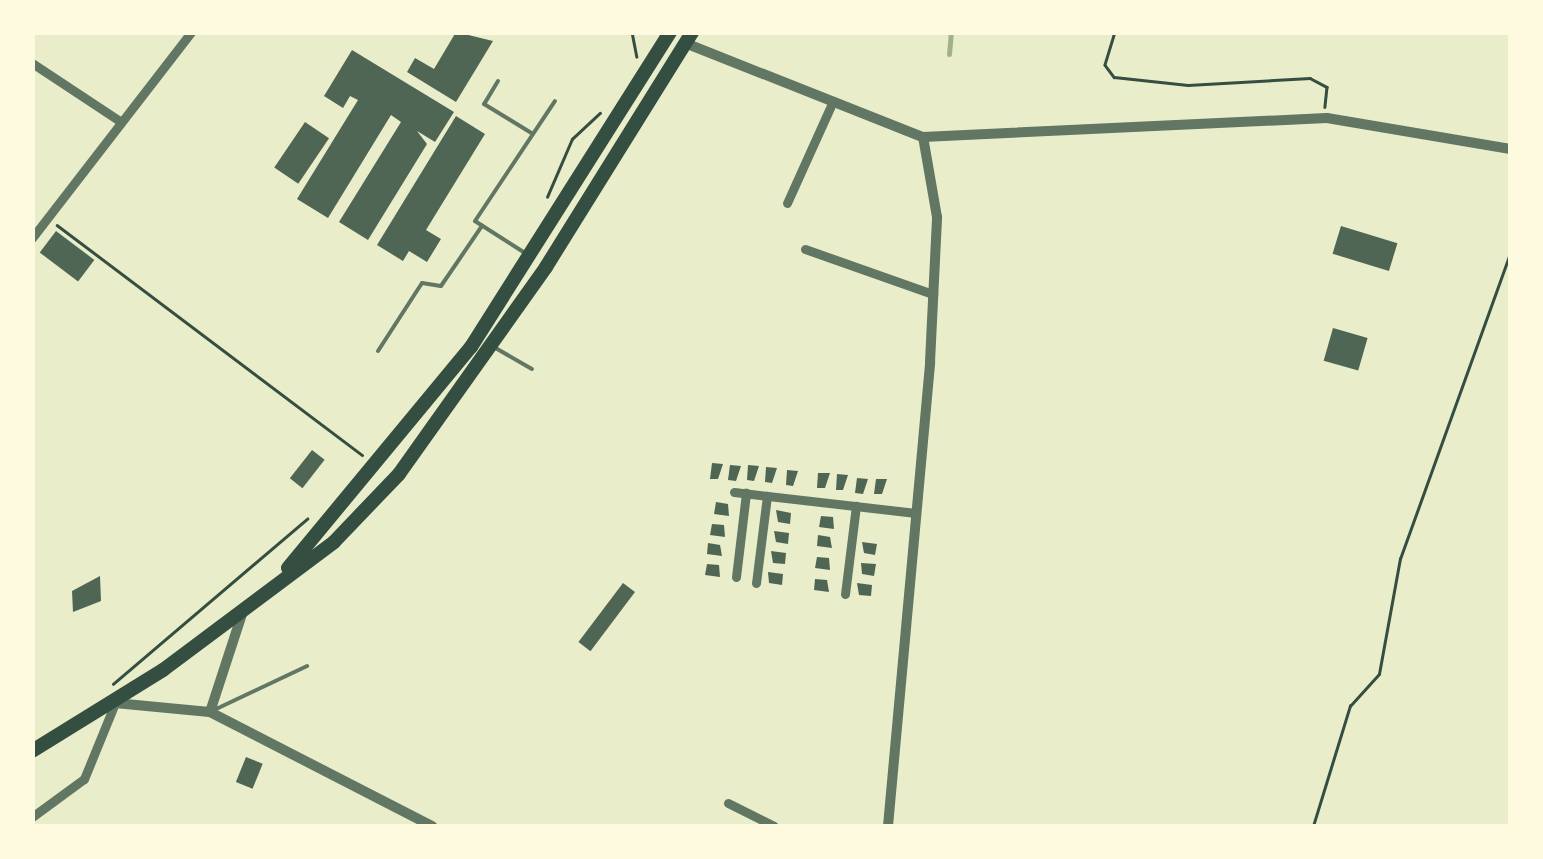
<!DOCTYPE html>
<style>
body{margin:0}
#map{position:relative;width:1543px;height:859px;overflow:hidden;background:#e9edc9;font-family:"Varela Round",sans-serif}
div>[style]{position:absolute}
.stream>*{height:5px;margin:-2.5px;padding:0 2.5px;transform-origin:2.5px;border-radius:2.5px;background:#a3b18a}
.building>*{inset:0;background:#4f6655;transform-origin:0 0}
.path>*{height:2.5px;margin:-1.25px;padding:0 1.25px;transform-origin:1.25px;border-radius:1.25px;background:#344e41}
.service>*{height:4px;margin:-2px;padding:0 2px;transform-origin:2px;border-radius:2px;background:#617663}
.minor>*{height:9px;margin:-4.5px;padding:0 4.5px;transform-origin:4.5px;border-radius:4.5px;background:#617663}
.tertiary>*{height:10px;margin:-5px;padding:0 5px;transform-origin:5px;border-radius:5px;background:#617663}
.trunk>*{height:14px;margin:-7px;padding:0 7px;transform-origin:7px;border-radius:7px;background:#344e41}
span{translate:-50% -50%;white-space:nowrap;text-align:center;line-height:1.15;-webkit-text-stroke:8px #fefae0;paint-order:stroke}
.frame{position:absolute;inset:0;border:35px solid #fefae0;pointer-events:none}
</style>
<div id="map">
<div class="stream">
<div style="left:949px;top:54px;width:22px;rotate:-85deg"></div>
</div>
<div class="building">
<div style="clip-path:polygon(456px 32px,493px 41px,456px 102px,407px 72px,415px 58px,434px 69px)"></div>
<div style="clip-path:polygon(352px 50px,454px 112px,435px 142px,417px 131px,427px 144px,368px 240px,339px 222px,401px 122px,391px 115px,328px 218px,297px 199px,358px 100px,350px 96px,343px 108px,324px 96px)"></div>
<div style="clip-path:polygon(456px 116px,485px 134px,426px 230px,441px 239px,427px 262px,409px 251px,403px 261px,377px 245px)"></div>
<div style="left:305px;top:122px;width:29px;height:55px;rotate:34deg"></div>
<div style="left:1341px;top:226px;width:59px;height:29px;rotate:17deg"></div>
<div style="left:56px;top:231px;width:48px;height:27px;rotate:37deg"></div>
<div style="left:1333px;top:328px;width:36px;height:34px;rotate:16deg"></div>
<div style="left:312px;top:450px;width:16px;height:36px;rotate:38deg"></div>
<div style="clip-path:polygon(712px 463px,723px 464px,718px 479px,710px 479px)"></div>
<div style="clip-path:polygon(730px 465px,741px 466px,736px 481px,728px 480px)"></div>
<div style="clip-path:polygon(748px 465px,759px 466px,754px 481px,747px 480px)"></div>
<div style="clip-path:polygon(766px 467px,777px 468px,772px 483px,765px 482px)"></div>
<div style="clip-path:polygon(787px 470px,798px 471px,793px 486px,786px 485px)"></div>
<div style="clip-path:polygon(818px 473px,830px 473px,825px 488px,817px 488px)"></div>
<div style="clip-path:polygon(837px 474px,848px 475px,843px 490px,836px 490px)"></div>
<div style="clip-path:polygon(857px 478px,868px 479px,863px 494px,855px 493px)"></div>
<div style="clip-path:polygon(876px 479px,887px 479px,882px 494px,874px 494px)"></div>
<div style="clip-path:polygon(716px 502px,728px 504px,729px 516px,714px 514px)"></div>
<div style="clip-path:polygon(776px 510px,791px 513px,790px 524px,778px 522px)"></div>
<div style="clip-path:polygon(821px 516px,833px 517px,834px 529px,819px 527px)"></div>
<div style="clip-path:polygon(712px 524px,724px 525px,725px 537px,710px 535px)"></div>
<div style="clip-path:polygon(774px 531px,789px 533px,788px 544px,776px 542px)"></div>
<div style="clip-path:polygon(818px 535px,830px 537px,832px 548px,817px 546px)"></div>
<div style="clip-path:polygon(862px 542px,877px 544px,875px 555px,864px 553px)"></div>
<div style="clip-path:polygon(708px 543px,720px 545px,722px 556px,707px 554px)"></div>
<div style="clip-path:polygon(771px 551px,786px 553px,785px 564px,773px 563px)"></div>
<div style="clip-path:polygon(817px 557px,829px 558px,830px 570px,815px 568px)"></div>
<div style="clip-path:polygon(861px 563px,876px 564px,874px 576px,862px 574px)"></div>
<div style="clip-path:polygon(707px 564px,719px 565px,720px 577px,705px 575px)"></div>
<div style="clip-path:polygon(768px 572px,783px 574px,782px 585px,769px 583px)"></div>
<div style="clip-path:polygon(100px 576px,101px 601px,73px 612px,72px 591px)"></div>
<div style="clip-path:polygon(815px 579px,827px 580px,829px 592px,814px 590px)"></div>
<div style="left:623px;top:583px;width:15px;height:74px;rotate:37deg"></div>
<div style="clip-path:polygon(857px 583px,872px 585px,871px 596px,859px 595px)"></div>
<div style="left:246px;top:757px;width:18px;height:27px;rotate:22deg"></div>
</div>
<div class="path">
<div style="left:632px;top:32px;width:25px;rotate:79deg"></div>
<div style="left:1115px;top:32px;width:34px;rotate:107deg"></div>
<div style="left:1105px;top:65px;width:15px;rotate:53deg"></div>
<div style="left:1114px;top:77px;width:74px;rotate:6.2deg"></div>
<div style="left:1188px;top:85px;width:122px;rotate:-3.3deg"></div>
<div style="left:1310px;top:78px;width:19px;rotate:28deg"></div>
<div style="left:1327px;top:87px;width:20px;rotate:96deg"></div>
<div style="left:547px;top:197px;width:63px;rotate:-66.7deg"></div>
<div style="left:572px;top:139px;width:38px;rotate:-43deg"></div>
<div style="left:57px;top:225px;width:382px;rotate:37deg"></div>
<div style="left:113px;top:684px;width:255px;rotate:-40.4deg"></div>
<div style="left:1313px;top:826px;width:126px;rotate:-72.9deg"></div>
<div style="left:1350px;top:706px;width:43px;rotate:-47.8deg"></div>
<div style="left:1379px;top:674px;width:117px;rotate:-79.7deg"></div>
<div style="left:1400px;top:559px;width:324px;rotate:-70.2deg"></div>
</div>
<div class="service">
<div style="left:498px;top:81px;width:27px;rotate:121deg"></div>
<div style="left:484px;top:104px;width:57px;rotate:31.5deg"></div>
<div style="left:525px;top:253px;width:59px;rotate:-147.4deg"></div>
<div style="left:475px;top:221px;width:144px;rotate:-56.3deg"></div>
<div style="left:492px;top:346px;width:46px;rotate:29.9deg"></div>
<div style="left:378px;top:351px;width:81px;rotate:-57.1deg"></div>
<div style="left:422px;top:283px;width:19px;rotate:9deg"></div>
<div style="left:441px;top:286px;width:73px;rotate:-55.7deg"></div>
<div style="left:214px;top:710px;width:103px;rotate:-25.3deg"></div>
</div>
<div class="minor">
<div style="left:32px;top:63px;width:107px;rotate:33.5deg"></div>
<div style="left:787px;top:203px;width:112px;rotate:-65.7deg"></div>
<div style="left:32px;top:238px;width:260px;rotate:-52.3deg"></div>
<div style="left:805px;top:249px;width:136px;rotate:19.4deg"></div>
<div style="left:734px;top:492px;width:183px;rotate:6.6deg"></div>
<div style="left:736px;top:577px;width:85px;rotate:-83.2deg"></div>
<div style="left:756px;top:583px;width:88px;rotate:-82.8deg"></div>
<div style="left:845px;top:594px;width:89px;rotate:-82.9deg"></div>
<div style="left:728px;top:803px;width:51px;rotate:26.6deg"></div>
<div style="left:32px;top:817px;width:64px;rotate:-36.2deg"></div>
<div style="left:84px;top:779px;width:82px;rotate:-67.8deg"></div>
</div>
<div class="tertiary">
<div style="left:685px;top:43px;width:256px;rotate:21.6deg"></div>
<div style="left:923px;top:137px;width:404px;rotate:-2.7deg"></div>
<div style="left:1327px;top:118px;width:186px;rotate:9.6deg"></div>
<div style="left:115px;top:703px;width:95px;rotate:5.4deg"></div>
<div style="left:210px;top:712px;width:250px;rotate:27.2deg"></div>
<div style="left:210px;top:712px;width:109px;rotate:-71.9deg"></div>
<div style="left:888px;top:826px;width:466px;rotate:-84.8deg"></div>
<div style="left:930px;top:362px;width:145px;rotate:-87.2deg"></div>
<div style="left:937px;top:217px;width:81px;rotate:-99.9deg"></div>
</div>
<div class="trunk">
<div style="left:288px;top:568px;width:287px;rotate:-50.4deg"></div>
<div style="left:471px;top:347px;width:373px;rotate:-57.7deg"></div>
<div style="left:32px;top:751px;width:154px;rotate:-31.7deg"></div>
<div style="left:163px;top:670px;width:214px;rotate:-36.8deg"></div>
<div style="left:334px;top:542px;width:94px;rotate:-46.3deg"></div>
<div style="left:399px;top:474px;width:254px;rotate:-54.6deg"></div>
<div style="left:546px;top:267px;width:277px;rotate:-58.1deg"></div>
</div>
<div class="frame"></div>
</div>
